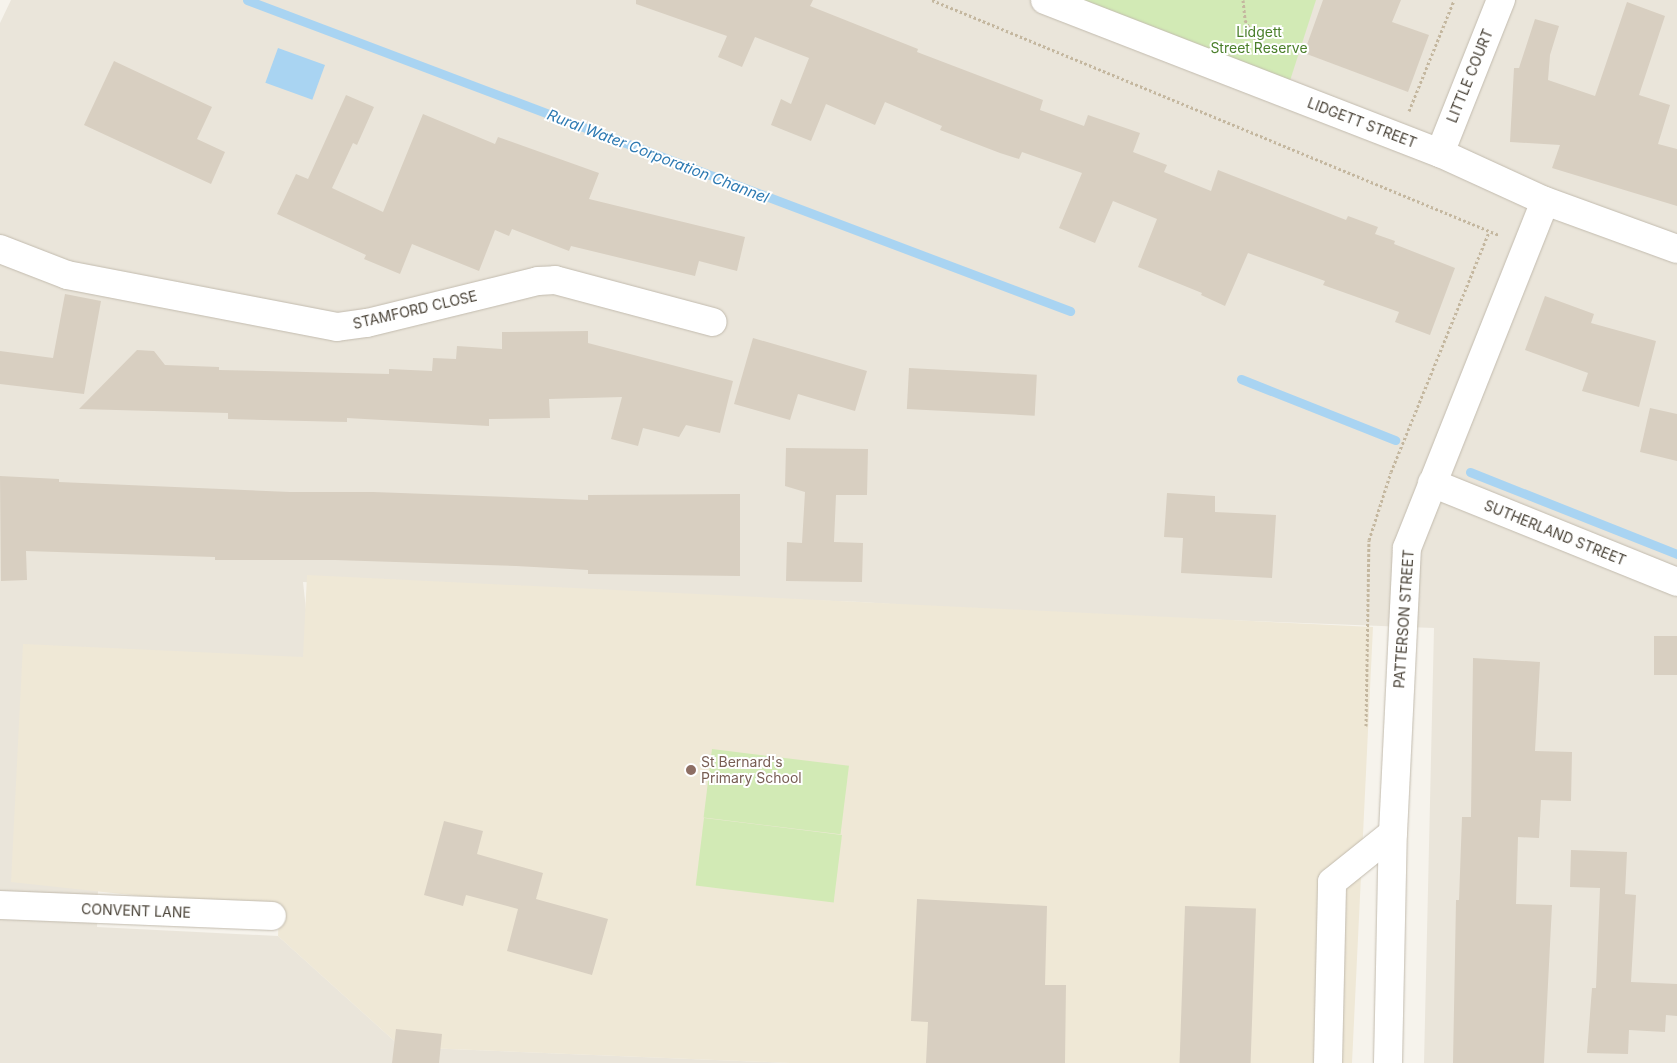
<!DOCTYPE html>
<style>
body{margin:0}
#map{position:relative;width:1677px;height:1063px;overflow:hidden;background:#f6f3ec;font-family:Inter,sans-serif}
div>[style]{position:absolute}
.residential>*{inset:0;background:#eae5da}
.education>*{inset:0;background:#efe8d6}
.green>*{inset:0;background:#d2eab5;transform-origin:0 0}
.water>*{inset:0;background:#a9d4f2;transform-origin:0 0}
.stream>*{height:9px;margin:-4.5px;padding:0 4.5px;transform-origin:4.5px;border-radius:4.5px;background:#a9d4f2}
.building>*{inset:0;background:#d8cfc1;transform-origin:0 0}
.path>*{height:3px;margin-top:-1.5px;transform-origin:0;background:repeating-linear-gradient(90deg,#c4b79f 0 2.5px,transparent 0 5px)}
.roads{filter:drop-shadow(0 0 1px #c2bbae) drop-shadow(0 0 1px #c2bbae)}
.minor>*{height:28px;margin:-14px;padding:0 14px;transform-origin:14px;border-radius:14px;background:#fff}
.dots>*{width:14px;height:14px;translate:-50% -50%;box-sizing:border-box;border:2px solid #fff;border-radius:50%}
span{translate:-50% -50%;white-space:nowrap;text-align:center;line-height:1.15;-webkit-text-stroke:4px #fff;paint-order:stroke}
.park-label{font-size:14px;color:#4a7f2a}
.street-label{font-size:14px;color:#4b4439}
.education-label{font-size:14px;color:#785e54}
.left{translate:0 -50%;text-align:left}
.water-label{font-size:15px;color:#2e7ab2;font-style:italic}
</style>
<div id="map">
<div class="residential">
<div style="clip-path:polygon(11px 0,1677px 0,1677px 1063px,1424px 1063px,1434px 628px,1011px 612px,861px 602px,303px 582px,314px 683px,104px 675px,97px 927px,278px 936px,401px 1047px,790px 1063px,0 1063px,0 23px)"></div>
</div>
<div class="education">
<div style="clip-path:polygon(307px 575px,1373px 627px,1352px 1063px,790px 1063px,401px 1047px,278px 936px,279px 911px,11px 882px,23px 644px,303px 657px)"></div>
</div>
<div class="green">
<div style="clip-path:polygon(1045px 0,1316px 0,1286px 93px)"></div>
<div style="left:712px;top:749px;width:138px;height:69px;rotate:7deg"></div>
<div style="left:704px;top:818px;width:139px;height:68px;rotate:7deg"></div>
</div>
<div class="water">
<div style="left:278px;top:48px;width:50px;height:37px;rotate:20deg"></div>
</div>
<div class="stream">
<div style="left:247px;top:0;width:880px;rotate:20.7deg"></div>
<div style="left:1241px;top:379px;width:166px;rotate:21.6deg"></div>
<div style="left:1470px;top:472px;width:223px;rotate:21.6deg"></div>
</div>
<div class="building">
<div style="clip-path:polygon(636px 0,813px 0,810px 6px,918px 49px,917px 52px,1043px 100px,1040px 110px,1084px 126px,1088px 115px,1140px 133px,1133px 152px,1167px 165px,1164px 172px,1211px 191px,1218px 170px,1346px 220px,1348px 216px,1378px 227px,1375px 234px,1395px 241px,1394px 244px,1455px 268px,1430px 335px,1395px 322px,1399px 312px,1323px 285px,1325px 281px,1248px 253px,1225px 306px,1201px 295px,1202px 293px,1138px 267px,1157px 219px,1113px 201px,1095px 243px,1059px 228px,1082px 173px,1022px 152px,1019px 159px,1000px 153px,940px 130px,942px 126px,885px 102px,875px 125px,826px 104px,811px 141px,771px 125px,781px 99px,791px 104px,809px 58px,755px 37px,742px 67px,718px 57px,727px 36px,636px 4px)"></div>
<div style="clip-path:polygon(1323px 0,1401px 0,1392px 22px,1429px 35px,1408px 92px,1304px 53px)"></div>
<div style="clip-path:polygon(1627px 2px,1665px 16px,1639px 95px,1670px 105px,1658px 144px,1677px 149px,1677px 206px,1552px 168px,1560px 145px,1510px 142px,1514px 68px,1519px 68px,1535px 19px,1559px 26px,1550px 55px,1548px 80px,1595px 96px)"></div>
<div style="clip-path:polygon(114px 61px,212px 107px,197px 139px,225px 152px,211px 184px,84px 125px)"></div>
<div style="clip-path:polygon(346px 95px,374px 107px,357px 145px,353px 143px,332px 188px,383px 212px,423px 114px,495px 144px,498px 137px,599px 173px,589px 199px,745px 237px,737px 271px,699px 261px,695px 276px,571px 246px,569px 251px,512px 229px,509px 236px,495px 230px,479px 271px,412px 244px,400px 274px,364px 259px,366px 255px,277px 214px,296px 174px,308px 179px)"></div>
<div style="clip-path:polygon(65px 294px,101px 301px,84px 394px,0 384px,0 351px,53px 358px)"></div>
<div style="clip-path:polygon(1545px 296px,1594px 314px,1591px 323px,1656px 341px,1639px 407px,1582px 391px,1588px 373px,1525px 350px)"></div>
<div style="clip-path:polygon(588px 331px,588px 343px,733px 381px,720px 433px,686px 425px,679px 437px,643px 428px,638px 446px,611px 439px,622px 397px,549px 399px,550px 418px,489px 419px,489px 426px,347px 418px,347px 422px,228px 419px,228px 413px,79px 409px,137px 350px,154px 351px,165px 365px,219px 367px,219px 370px,389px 374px,389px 369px,432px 371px,433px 358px,456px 359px,457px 346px,502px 349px,502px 332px)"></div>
<div style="clip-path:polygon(753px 338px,867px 371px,855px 411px,798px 394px,790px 420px,734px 404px)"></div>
<div style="left:909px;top:368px;width:128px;height:41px;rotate:3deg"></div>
<div style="clip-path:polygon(1650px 408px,1677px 414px,1677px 461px,1640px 452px)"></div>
<div style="clip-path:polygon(786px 448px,868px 449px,867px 495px,836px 495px,834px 542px,863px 543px,862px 582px,786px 581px,787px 542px,802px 543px,805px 492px,785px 486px)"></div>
<div style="clip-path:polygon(0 476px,59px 479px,59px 482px,290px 492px,373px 492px,588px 500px,588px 495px,740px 494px,740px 576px,588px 574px,588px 570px,516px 566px,335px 560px,215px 560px,215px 557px,26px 551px,27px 580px,1px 581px)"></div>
<div style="clip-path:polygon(1167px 493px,1215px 496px,1215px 512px,1276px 515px,1272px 578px,1181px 573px,1183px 538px,1164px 537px)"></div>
<div style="left:1654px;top:636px;width:23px;height:39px"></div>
<div style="clip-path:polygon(1473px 658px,1540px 662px,1535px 751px,1572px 752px,1571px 801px,1541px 800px,1539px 838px,1518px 837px,1516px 904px,1552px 905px,1544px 1063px,1453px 1063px,1456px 900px,1459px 900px,1462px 817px,1471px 817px)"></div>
<div style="clip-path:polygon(444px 821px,483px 831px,477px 854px,543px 873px,536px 899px,608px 919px,592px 975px,507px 951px,518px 909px,466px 895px,463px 906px,424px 895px)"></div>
<div style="clip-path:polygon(1571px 850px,1627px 852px,1625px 894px,1636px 895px,1631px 982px,1677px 984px,1677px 1016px,1666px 1015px,1665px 1032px,1629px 1030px,1628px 1054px,1587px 1053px,1592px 988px,1596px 988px,1600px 888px,1570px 887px)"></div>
<div style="clip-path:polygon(917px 899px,1047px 906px,1045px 985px,1066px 985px,1065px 1063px,926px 1063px,928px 1022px,911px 1021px)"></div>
<div style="left:1185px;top:906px;width:71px;height:157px;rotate:2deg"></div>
<div style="clip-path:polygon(396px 1029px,442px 1034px,439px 1063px,392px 1063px)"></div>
</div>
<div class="path">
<div style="left:932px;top:0;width:614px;rotate:22.51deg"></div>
<div style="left:1243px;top:0;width:20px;rotate:84deg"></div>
<div style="left:1245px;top:20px;width:37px;rotate:61deg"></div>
<div style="left:1409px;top:111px;width:120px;rotate:-67.9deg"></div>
<div style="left:1366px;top:726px;width:186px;rotate:-89.1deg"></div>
<div style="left:1369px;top:540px;width:71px;rotate:-72.1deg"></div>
<div style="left:1391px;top:472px;width:259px;rotate:-67.8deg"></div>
</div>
<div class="roads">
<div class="minor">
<div style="left:1045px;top:0;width:424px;rotate:21.2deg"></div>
<div style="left:1440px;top:153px;width:115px;rotate:24.6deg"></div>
<div style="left:1545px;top:201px;width:140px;rotate:20deg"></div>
<div style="left:1440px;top:153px;width:165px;rotate:-68.3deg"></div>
<div style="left:0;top:249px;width:72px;rotate:21.2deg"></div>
<div style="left:67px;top:275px;width:275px;rotate:10.9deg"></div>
<div style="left:337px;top:327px;width:30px;rotate:-8deg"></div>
<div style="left:367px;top:323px;width:176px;rotate:-13.8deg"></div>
<div style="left:538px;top:281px;width:17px;rotate:-3deg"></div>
<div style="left:555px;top:280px;width:163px;rotate:14.9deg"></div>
<div style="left:1432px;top:483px;width:264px;rotate:22deg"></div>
<div style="left:0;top:905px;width:272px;rotate:2.3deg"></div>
<div style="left:1328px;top:1063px;width:181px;rotate:-88.7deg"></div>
<div style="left:1332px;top:882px;width:78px;rotate:-38.8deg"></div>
<div style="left:1388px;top:1063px;width:230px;rotate:-88.8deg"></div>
<div style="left:1393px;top:833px;width:285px;rotate:-87.2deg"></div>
<div style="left:1407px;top:548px;width:373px;rotate:-68.3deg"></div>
</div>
</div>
<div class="dots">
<div style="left:691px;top:770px;background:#8d6e63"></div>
</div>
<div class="park-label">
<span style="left:1259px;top:40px">Lidgett<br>Street Reserve</span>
</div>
<div class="street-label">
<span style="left:1470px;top:76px;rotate:-68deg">LITTLE COURT</span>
<span style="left:1362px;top:123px;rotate:21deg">LIDGETT STREET</span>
<span style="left:415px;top:310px;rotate:-13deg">STAMFORD CLOSE</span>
<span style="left:1555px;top:533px;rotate:22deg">SUTHERLAND STREET</span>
<span style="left:1404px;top:619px;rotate:-86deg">PATTERSON STREET</span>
<span style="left:136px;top:911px;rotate:2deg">CONVENT LANE</span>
</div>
<div class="education-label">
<span class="left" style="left:701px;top:770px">St Bernard's<br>Primary School</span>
</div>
<div class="water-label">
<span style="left:658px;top:156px;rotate:21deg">Rural Water Corporation Channel</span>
</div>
</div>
